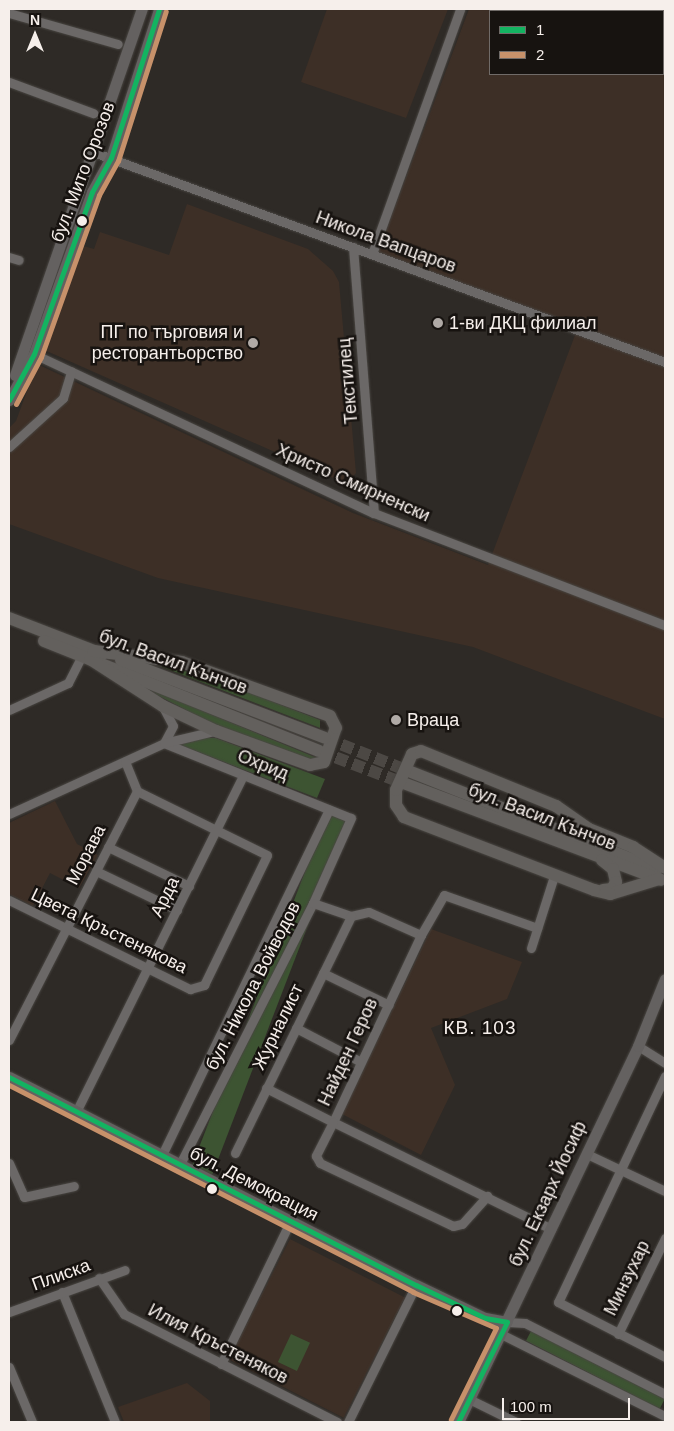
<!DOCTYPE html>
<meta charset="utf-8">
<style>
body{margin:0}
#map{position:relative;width:674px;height:1431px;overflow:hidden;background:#2e2a26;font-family:Helvetica,sans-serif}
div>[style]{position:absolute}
.built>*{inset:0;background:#3d2f26;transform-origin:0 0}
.green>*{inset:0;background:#3d5432;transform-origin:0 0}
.primary-tunnel>*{height:12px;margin-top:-6px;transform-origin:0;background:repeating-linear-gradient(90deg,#4c4844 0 12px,transparent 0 18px)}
.roads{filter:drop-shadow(0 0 1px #494642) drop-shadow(0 0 1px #494642)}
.street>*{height:9px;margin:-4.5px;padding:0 4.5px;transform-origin:4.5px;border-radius:4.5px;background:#6b6867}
.secondary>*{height:11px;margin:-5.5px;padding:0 5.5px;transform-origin:5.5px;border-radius:5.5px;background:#646160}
.primary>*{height:12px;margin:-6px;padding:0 6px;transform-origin:6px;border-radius:6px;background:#63605d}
.bus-1>*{height:5px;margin:-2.5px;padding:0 2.5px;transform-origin:2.5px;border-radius:2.5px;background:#13b361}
.bus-2>*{height:5px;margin:-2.5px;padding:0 2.5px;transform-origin:2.5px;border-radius:2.5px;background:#c7916a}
.dots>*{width:14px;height:14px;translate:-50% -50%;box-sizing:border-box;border:2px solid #171310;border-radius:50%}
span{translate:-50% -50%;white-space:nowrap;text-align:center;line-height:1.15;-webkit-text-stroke:5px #171310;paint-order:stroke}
.street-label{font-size:18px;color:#f6efeb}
.poi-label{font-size:18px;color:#f6efeb}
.left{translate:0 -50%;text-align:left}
.right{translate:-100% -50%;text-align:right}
.neighbourhood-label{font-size:19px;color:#f6efeb;letter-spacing:1px}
.frame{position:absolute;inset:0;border:10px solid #f6efeb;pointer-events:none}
.legend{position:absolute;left:489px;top:10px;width:175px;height:65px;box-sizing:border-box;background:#171310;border:1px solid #706b68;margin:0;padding:6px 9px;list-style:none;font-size:15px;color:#f6efeb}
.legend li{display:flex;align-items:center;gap:10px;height:25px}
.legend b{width:25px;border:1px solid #706b68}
.north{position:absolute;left:10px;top:10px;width:50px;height:50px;-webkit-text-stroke:4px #171310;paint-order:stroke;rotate:0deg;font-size:14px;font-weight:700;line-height:20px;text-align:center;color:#f6efeb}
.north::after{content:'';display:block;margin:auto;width:18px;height:22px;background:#f6efeb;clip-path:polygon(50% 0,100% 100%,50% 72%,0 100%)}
.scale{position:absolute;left:502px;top:1398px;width:128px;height:22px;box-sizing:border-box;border:2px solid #f6efeb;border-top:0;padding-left:6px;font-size:15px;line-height:18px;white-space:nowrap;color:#f6efeb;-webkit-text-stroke:4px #171310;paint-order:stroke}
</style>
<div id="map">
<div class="built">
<div style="clip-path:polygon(327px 9px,448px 9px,406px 118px,301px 82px)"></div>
<div style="clip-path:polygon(evenodd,469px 9px,665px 9px,665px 719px,473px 647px,158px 578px,9px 524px,9px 428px,16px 421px,37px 364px,353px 513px,488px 565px,577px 330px,377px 255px,469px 9px,490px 11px,663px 11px,663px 74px,490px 74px,490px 11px)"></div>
<div style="clip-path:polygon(187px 204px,308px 249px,333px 271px,339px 282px,356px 473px,347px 484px,42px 349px,80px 245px,94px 249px,100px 232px,169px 255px)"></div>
<div style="clip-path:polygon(55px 801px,77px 844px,98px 855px,79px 888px,50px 873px,33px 906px,9px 894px,9px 823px)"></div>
<div style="clip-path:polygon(431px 929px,522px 962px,507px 999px,431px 1028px,455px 1085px,421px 1155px,342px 1114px)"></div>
<div style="left:290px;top:1239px;width:129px;height:135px;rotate:27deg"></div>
<div style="clip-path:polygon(187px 1383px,210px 1401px,210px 1422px,124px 1422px,118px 1407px)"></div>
</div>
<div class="green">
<div style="clip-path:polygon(149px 662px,212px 678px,320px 720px,320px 728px)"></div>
<div style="clip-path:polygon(128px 680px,317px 758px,311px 761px,219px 727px)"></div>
<div style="clip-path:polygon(194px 738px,216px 738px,325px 779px,317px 798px,177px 744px)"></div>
<div style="left:329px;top:809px;width:22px;height:386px;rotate:21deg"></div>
<div style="left:531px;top:1331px;width:150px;height:11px;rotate:27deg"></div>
<div style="left:291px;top:1334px;width:21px;height:31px;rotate:25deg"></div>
</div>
<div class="primary-tunnel">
<div style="left:325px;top:738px;width:92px;rotate:21.6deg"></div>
<div style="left:319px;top:751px;width:93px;rotate:20.8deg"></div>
</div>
<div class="roads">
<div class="street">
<div style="left:9px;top:13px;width:113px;rotate:15.9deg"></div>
<div style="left:9px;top:82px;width:90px;rotate:20.3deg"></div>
<div style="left:96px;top:153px;width:606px;rotate:20.17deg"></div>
<div style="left:353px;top:247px;width:267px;rotate:85.5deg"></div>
<div style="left:372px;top:254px;width:260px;rotate:-70.2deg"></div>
<div style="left:9px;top:257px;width:10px;rotate:17deg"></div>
<div style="left:34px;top:354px;width:375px;rotate:25.1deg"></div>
<div style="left:374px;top:513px;width:312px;rotate:21.1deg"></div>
<div style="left:9px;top:447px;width:73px;rotate:-42.2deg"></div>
<div style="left:63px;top:398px;width:28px;rotate:-73deg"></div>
<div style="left:163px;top:707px;width:21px;rotate:62deg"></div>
<div style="left:173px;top:726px;width:19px;rotate:118deg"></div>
<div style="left:9px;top:710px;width:65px;rotate:-24.6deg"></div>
<div style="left:68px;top:683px;width:30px;rotate:-63deg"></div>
<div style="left:164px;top:743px;width:201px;rotate:21.9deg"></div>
<div style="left:351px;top:818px;width:93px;rotate:114.1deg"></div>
<div style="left:313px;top:903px;width:295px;rotate:117deg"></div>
<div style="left:9px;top:814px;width:170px;rotate:-24.6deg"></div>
<div style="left:164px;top:743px;width:51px;rotate:-13.5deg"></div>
<div style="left:108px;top:847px;width:90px;rotate:25.7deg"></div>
<div style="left:96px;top:871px;width:90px;rotate:25.7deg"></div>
<div style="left:9px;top:900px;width:202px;rotate:26.2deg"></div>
<div style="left:190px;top:989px;width:15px;rotate:-16deg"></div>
<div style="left:204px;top:985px;width:144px;rotate:-64.1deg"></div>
<div style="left:267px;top:855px;width:145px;rotate:-153.8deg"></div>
<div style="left:137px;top:791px;width:32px;rotate:-112deg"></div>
<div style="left:313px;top:903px;width:40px;rotate:18.9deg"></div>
<div style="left:351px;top:916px;width:18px;rotate:-13deg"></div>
<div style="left:369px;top:912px;width:57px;rotate:23.9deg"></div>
<div style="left:421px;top:935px;width:207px;rotate:115.2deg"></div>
<div style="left:333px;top:1122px;width:243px;rotate:26.1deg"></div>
<div style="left:421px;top:935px;width:46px;rotate:-60.1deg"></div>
<div style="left:444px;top:895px;width:99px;rotate:19.5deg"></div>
<div style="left:531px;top:948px;width:76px;rotate:-72.3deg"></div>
<div style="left:323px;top:973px;width:73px;rotate:25.9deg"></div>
<div style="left:296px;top:1028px;width:73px;rotate:27.6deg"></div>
<div style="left:9px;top:1040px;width:280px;rotate:-62.8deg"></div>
<div style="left:638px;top:1046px;width:32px;rotate:32deg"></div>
<div style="left:665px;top:1076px;width:250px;rotate:115.3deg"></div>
<div style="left:558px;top:1302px;width:120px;rotate:27.2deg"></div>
<div style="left:266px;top:1088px;width:75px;rotate:26.9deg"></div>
<div style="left:333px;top:1122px;width:38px;rotate:117deg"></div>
<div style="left:316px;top:1156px;width:8px;rotate:60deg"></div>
<div style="left:320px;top:1163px;width:147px;rotate:25.3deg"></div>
<div style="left:453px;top:1226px;width:9px;rotate:-13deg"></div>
<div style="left:462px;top:1224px;width:38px;rotate:-48deg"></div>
<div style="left:75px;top:1114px;width:378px;rotate:-63.6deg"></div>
<div style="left:235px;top:1153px;width:264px;rotate:-63.9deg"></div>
<div style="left:587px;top:1154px;width:86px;rotate:25.4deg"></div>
<div style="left:161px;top:1157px;width:386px;rotate:-64.2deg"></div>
<div style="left:9px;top:1163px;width:37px;rotate:66deg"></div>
<div style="left:24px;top:1197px;width:51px;rotate:-12.4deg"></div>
<div style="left:99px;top:1278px;width:44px;rotate:55.2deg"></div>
<div style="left:124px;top:1314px;width:239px;rotate:26.9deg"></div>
<div style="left:62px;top:1292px;width:140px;rotate:67.8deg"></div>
<div style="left:9px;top:1312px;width:123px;rotate:-19.9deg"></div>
<div style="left:507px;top:1322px;width:18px;rotate:3deg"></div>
<div style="left:525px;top:1323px;width:157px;rotate:26.9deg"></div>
<div style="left:501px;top:1334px;width:183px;rotate:26.6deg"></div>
<div style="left:618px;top:1334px;width:107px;rotate:-63.9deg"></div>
<div style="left:221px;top:1364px;width:158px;rotate:-64.1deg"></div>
<div style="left:9px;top:1367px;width:60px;rotate:67.3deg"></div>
<div style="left:469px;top:1399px;width:52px;rotate:26.1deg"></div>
<div style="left:348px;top:1422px;width:153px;rotate:-63.6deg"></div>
</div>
<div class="secondary">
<div style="left:15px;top:375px;width:387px;rotate:-70.9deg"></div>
<div style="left:9px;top:400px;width:52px;rotate:-61.5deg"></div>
<div style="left:34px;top:354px;width:172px;rotate:-70.3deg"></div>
<div style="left:92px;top:192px;width:39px;rotate:-61deg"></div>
<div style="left:111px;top:158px;width:157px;rotate:-72.1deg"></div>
<div style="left:9px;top:1077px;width:457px;rotate:27.1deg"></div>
<div style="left:416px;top:1285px;width:76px;rotate:25.6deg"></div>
<div style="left:485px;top:1318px;width:22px;rotate:10deg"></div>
<div style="left:458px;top:1422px;width:417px;rotate:-64.4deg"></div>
<div style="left:638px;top:1046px;width:72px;rotate:-68.1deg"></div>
</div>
<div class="primary">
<div style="left:9px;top:618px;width:100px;rotate:21.2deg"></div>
<div style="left:44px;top:641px;width:296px;rotate:21.8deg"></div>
<div style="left:90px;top:659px;width:87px;rotate:32.8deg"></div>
<div style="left:163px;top:706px;width:59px;rotate:25.3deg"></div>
<div style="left:216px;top:731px;width:100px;rotate:19.9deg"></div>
<div style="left:310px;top:765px;width:14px;rotate:-12deg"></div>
<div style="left:324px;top:762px;width:36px;rotate:-71deg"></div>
<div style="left:336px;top:728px;width:13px;rotate:-117deg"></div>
<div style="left:330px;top:716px;width:158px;rotate:-160deg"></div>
<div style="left:182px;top:662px;width:89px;rotate:-172.9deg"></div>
<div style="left:121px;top:660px;width:218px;rotate:20.9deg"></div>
<div style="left:411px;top:772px;width:264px;rotate:21.6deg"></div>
<div style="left:406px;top:784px;width:272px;rotate:20.6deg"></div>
<div style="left:602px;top:860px;width:14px;rotate:39deg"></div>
<div style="left:613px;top:869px;width:13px;rotate:77deg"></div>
<div style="left:616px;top:882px;width:8px;rotate:120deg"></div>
<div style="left:612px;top:889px;width:9px;rotate:174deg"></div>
<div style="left:659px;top:879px;width:51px;rotate:163deg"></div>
<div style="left:610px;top:894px;width:16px;rotate:-166deg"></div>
<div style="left:594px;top:890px;width:204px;rotate:-159deg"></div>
<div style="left:404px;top:817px;width:14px;rotate:-124deg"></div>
<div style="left:396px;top:805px;width:15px;rotate:-90deg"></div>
<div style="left:396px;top:790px;width:39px;rotate:-66deg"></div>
<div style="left:412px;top:754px;width:9px;rotate:-18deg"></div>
<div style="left:421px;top:751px;width:146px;rotate:22.2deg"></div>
<div style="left:556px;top:806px;width:40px;rotate:34.9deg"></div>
<div style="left:589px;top:829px;width:48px;rotate:22.2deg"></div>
<div style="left:633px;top:847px;width:38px;rotate:33deg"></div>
</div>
</div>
<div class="bus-1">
<div style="left:9px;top:400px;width:52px;rotate:-61.5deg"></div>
<div style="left:34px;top:354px;width:172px;rotate:-70.3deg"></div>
<div style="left:92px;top:192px;width:39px;rotate:-61deg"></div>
<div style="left:111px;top:158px;width:157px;rotate:-72.1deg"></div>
<div style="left:9px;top:1077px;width:457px;rotate:27.1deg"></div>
<div style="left:416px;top:1285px;width:76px;rotate:25.6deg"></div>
<div style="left:485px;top:1318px;width:22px;rotate:10deg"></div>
<div style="left:507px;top:1322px;width:111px;rotate:116.1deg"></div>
</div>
<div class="bus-2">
<div style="left:16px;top:404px;width:53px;rotate:-62deg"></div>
<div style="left:41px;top:357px;width:172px;rotate:-70.3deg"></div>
<div style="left:99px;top:195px;width:39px;rotate:-61deg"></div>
<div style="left:118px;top:161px;width:157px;rotate:-72.3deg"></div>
<div style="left:9px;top:1085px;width:454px;rotate:27.1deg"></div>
<div style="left:413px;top:1292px;width:90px;rotate:23.4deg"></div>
<div style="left:496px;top:1328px;width:102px;rotate:116.3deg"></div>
</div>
<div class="dots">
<div style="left:82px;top:221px;background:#f6efeb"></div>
<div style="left:438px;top:323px;background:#b0aaa6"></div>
<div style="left:253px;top:343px;background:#b0aaa6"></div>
<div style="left:396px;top:720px;background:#b0aaa6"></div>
<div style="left:212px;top:1189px;background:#f6efeb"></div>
<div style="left:457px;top:1311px;background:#f6efeb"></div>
</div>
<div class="street-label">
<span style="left:83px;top:172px;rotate:-69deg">бул. Мито Орозов</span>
<span style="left:386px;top:242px;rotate:20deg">Никола Вапцаров</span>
<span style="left:348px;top:381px;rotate:-95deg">Текстилец</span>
<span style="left:353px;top:483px;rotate:24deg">Христо Смирненски</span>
<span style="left:173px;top:662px;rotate:20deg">бул. Васил Кънчов</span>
<span style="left:263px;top:765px;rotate:22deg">Охрид</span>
<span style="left:542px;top:817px;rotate:21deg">бул. Васил Кънчов</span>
<span style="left:86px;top:855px;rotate:-63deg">Морава</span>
<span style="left:165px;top:897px;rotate:-64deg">Арда</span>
<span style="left:109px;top:931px;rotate:26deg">Цвета Кръстенякова</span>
<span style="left:253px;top:986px;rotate:-63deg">бул. Никола Войводов</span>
<span style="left:278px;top:1027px;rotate:-64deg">Журналист</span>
<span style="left:348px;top:1052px;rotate:-65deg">Найден Геров</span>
<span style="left:254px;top:1184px;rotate:27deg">бул. Демокрация</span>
<span style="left:548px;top:1194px;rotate:-65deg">бул. Екзарх Йосиф</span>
<span style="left:61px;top:1275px;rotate:-20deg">Плиска</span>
<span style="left:627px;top:1278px;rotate:-64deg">Минзухар</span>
<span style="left:218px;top:1344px;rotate:27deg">Илия Кръстеняков</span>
</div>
<div class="poi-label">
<span class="left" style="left:449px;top:323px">1-ви ДКЦ филиал</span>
<span class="right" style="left:243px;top:343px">ПГ по търговия и<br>ресторантьорство</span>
<span class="left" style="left:407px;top:720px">Враца</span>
</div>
<div class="neighbourhood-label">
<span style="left:480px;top:1028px">КВ. 103</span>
</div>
<div class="frame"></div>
<ul class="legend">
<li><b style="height:6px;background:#13b361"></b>1</li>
<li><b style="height:6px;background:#c7916a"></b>2</li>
</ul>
<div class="north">N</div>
<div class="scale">100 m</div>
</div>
